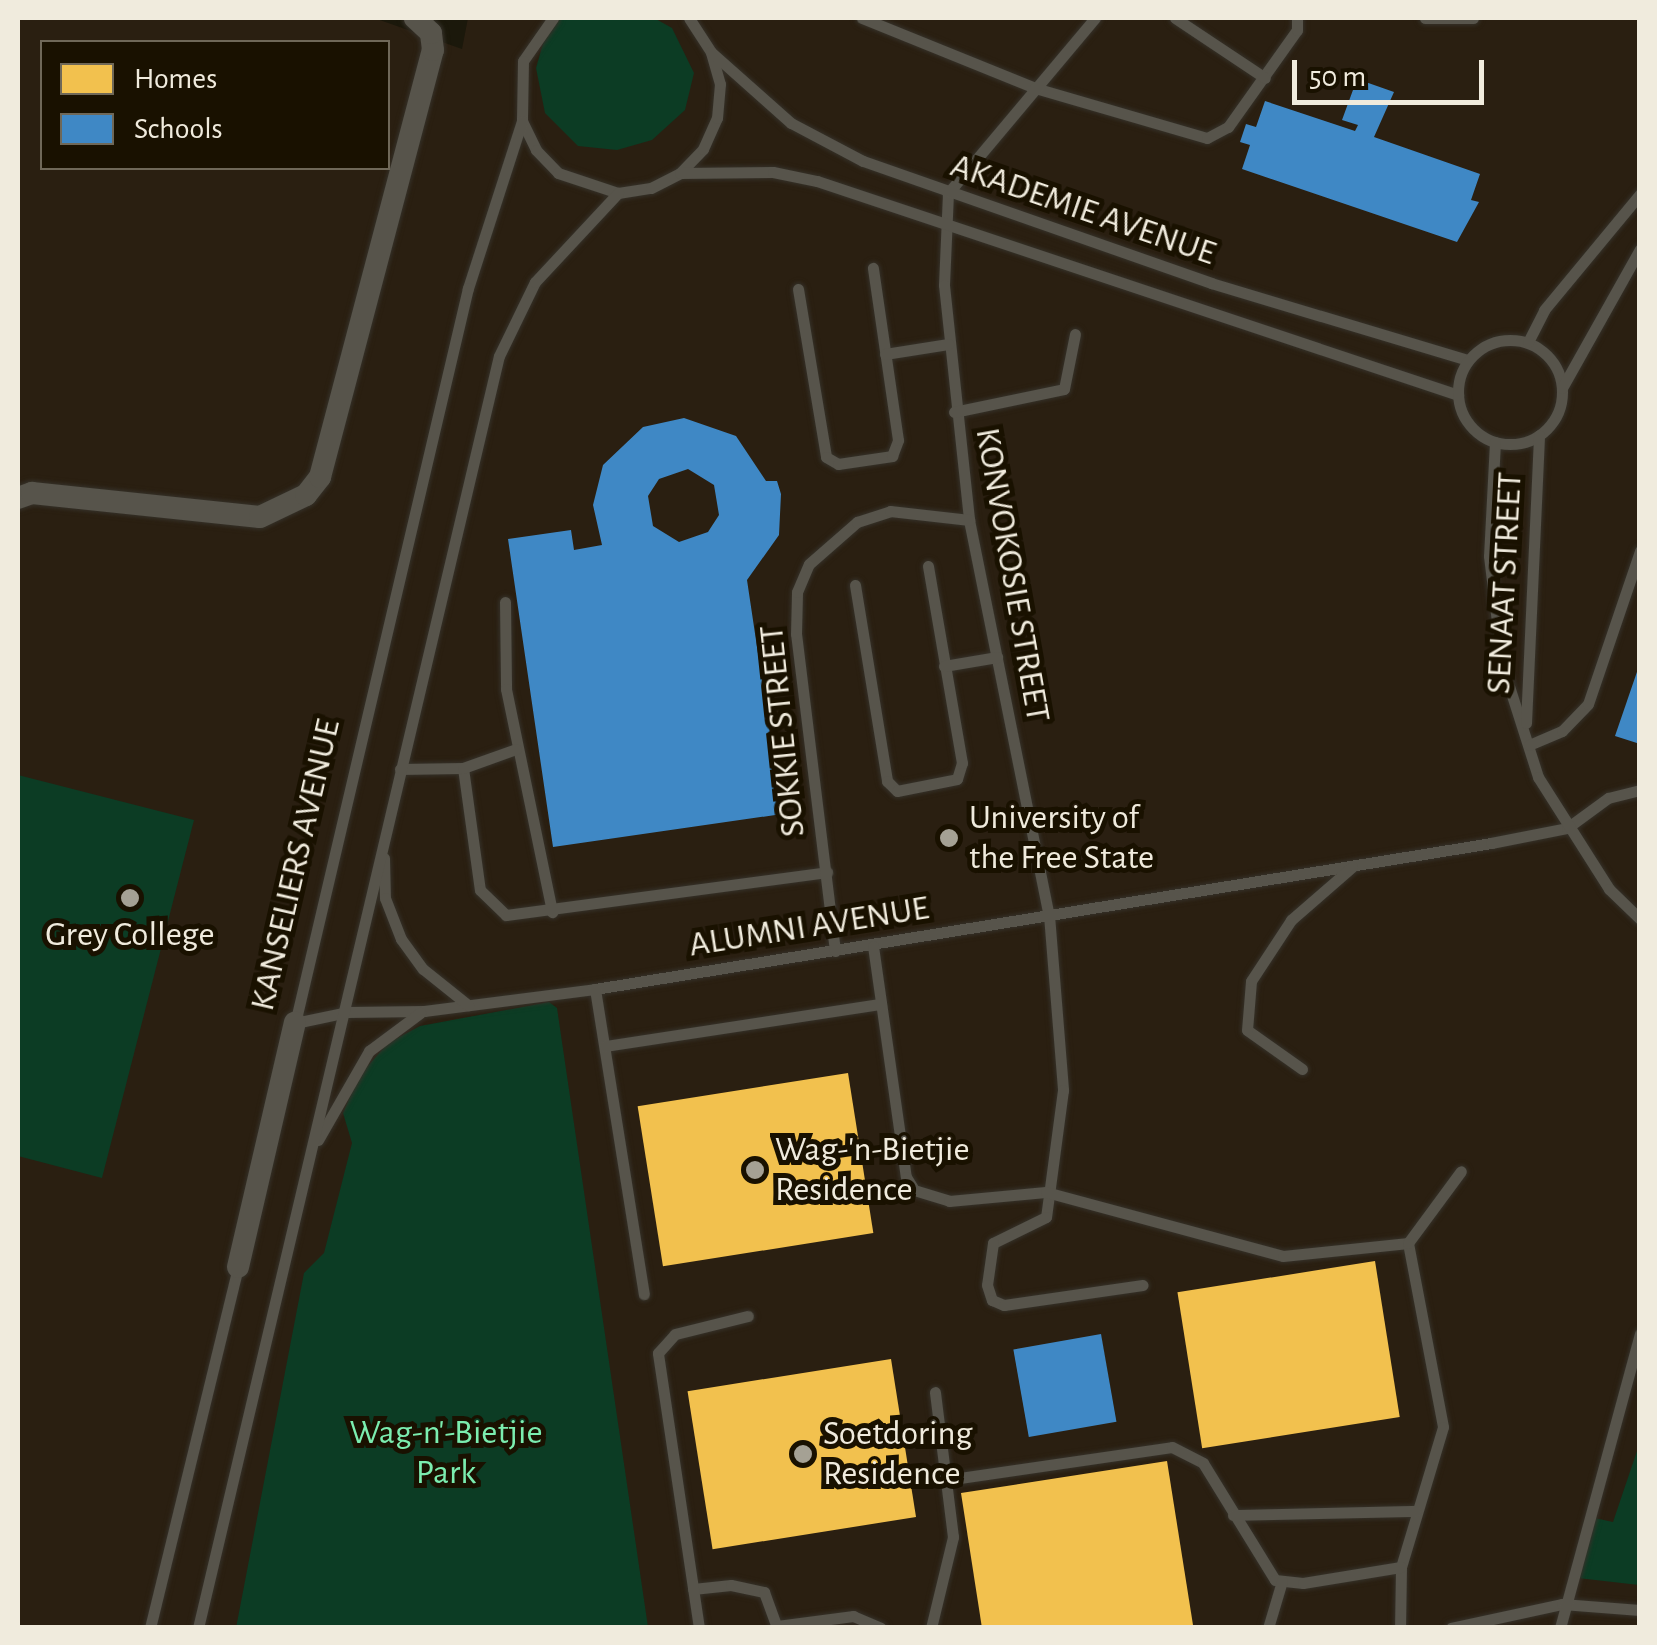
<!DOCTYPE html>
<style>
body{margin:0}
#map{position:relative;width:1657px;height:1645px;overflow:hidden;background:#1b180b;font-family:"Alegreya Sans",sans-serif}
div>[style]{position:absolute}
.education>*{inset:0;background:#2a1f11}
.green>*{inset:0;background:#0c3c24}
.homes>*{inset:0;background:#f2c14e;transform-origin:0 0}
.schools>*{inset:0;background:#3f88c5;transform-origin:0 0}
.roads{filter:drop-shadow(0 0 2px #353129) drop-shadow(0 0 2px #353129)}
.lane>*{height:11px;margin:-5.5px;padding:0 5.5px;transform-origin:5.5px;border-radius:5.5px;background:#57544b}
.lane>.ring{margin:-5.5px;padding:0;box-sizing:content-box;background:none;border:11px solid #57544b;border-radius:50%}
.street>*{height:22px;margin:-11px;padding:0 11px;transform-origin:11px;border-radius:11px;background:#57544b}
.dots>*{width:28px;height:28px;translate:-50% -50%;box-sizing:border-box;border:5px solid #191100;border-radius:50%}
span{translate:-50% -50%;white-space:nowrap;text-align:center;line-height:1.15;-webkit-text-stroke:10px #191100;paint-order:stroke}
.street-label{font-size:35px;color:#f0ebdd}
.poi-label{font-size:35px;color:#f0ebdd}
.left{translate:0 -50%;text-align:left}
.park-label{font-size:35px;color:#7bedaf}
.frame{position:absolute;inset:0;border:20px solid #f0ebdd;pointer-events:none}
.legend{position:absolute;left:40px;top:40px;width:350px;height:130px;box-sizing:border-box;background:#191100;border:2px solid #6f6858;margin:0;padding:12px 18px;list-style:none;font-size:30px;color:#f0ebdd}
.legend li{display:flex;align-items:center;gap:20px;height:50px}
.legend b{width:50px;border:2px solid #6f6858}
.scale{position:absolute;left:1292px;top:60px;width:192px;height:45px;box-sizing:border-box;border:5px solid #f0ebdd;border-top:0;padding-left:12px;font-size:30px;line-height:35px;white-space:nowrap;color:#f0ebdd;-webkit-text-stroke:8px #191100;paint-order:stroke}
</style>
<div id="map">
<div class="education">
<div style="clip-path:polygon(evenodd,18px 18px,374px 18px,462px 49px,468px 18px,1639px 18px,1639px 1627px,18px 1627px,18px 18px,42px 42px,388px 42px,388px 168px,42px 168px,42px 42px)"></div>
</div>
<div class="green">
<div style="clip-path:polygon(561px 18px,654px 18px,672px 28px,694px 73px,685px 110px,652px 140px,617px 150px,578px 146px,545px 113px,536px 68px,548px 26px)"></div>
<div style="clip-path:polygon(18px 775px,194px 820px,102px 1178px,18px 1156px)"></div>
<div style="clip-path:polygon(549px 1002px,557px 1008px,648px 1627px,236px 1628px,304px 1273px,324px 1253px,352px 1143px,343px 1113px,359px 1076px,388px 1043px,420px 1026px)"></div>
<div style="clip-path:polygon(1639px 1445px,1639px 1585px,1569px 1577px,1590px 1517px,1613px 1522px)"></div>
</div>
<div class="homes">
<div style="left:848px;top:1073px;width:162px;height:213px;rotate:81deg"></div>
<div style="left:1375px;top:1261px;width:158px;height:200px;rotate:81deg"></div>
<div style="left:891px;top:1359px;width:160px;height:206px;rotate:81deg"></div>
<div style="clip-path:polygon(1167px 1461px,1193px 1625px,982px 1628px,961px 1493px)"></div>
</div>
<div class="schools">
<div style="clip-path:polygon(1357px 79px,1394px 92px,1374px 137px,1480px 174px,1471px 200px,1479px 202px,1457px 242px,1242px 169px,1250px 145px,1240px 142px,1246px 124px,1256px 127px,1265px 101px,1355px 131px,1358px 125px,1342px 120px)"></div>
<div style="clip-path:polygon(evenodd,684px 418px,736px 436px,766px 481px,777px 481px,781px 494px,779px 535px,747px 580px,782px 814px,553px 847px,508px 539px,571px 530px,574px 550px,602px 545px,593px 505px,603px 465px,643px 427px,684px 418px,688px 469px,714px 485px,719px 515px,708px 532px,679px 542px,653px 526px,648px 496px,659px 479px,688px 469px)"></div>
<div style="clip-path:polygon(1639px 666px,1640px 666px,1640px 744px,1615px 736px)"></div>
<div style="left:1101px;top:1334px;width:89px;height:89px;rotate:80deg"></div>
</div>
<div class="roads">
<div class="lane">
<div style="left:553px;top:18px;width:52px;rotate:124.9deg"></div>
<div style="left:523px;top:61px;width:60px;rotate:91deg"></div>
<div style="left:522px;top:121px;width:32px;rotate:64deg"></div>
<div style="left:536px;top:150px;width:32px;rotate:46deg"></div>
<div style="left:558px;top:173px;width:63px;rotate:18.4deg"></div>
<div style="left:618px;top:193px;width:33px;rotate:-9deg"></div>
<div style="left:651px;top:188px;width:33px;rotate:-27deg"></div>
<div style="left:680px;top:173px;width:33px;rotate:-46deg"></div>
<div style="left:703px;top:149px;width:34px;rotate:-66deg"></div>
<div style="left:717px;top:118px;width:34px;rotate:-85deg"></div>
<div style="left:720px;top:84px;width:33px;rotate:-106deg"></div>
<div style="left:711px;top:52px;width:40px;rotate:-122.9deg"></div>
<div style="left:862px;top:18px;width:187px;rotate:22deg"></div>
<div style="left:1035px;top:88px;width:179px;rotate:16.2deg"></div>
<div style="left:1207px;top:138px;width:24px;rotate:-28deg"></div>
<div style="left:1228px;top:127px;width:119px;rotate:-54.6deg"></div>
<div style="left:1297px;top:30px;width:12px;rotate:-90deg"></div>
<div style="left:1095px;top:18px;width:229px;rotate:130deg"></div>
<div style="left:948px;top:193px;width:92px;rotate:92.5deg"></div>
<div style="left:944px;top:285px;width:236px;rotate:83.9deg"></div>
<div style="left:969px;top:520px;width:403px;rotate:78.6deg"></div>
<div style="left:1049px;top:915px;width:176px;rotate:85.4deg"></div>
<div style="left:1063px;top:1090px;width:128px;rotate:97.6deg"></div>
<div style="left:1046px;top:1217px;width:59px;rotate:153.9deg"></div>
<div style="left:993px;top:1243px;width:42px;rotate:98.1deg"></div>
<div style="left:987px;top:1285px;width:16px;rotate:72deg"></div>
<div style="left:992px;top:1300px;width:13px;rotate:23deg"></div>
<div style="left:1004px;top:1305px;width:140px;rotate:-8.2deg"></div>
<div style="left:1175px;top:18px;width:108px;rotate:33.7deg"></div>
<div style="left:1425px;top:18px;width:48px"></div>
<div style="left:711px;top:52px;width:107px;rotate:41.6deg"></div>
<div style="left:791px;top:123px;width:81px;rotate:27.8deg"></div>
<div style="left:863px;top:161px;width:369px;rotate:19.3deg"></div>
<div style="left:1211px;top:283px;width:268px;rotate:16.7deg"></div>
<div style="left:522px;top:121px;width:176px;rotate:107.9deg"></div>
<div style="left:468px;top:288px;width:755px;rotate:103.24deg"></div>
<div style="left:295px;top:1023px;width:53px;rotate:-11.9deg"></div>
<div style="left:347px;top:1012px;width:77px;rotate:-0.7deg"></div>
<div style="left:424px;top:1011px;width:172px;rotate:-7.3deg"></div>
<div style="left:595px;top:989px;width:908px;rotate:-9.25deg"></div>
<div style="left:1491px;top:843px;width:77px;rotate:-11.2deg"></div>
<div style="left:1567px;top:828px;width:51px;rotate:-36.2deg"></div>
<div style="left:1608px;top:798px;width:33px;rotate:-14deg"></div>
<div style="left:680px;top:173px;width:93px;rotate:-0.6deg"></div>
<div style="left:773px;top:172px;width:45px;rotate:11.6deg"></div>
<div style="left:817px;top:181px;width:676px;rotate:18.46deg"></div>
<div style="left:798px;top:289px;width:170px;rotate:80.5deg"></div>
<div style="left:826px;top:457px;width:14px;rotate:30deg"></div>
<div style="left:838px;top:464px;width:55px;rotate:-8.4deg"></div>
<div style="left:892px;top:456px;width:17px;rotate:-69deg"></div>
<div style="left:898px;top:440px;width:174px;rotate:-98.3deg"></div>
<div class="ring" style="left:1458px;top:340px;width:93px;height:93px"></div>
<div style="left:1528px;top:342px;width:36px;rotate:-63deg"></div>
<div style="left:1544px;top:310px;width:151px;rotate:-50.4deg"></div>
<div style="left:885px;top:354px;width:64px;rotate:-9deg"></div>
<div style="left:1562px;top:388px;width:159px;rotate:-60.7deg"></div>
<div style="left:954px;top:412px;width:112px;rotate:-11.8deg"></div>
<div style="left:1064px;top:389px;width:56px;rotate:-78.7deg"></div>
<div style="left:1495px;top:442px;width:114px;rotate:93deg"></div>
<div style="left:1489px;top:556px;width:109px;rotate:83.1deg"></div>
<div style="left:1502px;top:664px;width:119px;rotate:72.3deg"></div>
<div style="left:1538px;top:777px;width:133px;rotate:57.6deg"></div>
<div style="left:1609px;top:889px;width:43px;rotate:44.1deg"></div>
<div style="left:855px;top:585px;width:199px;rotate:80.7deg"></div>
<div style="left:887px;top:781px;width:14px;rotate:45deg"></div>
<div style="left:897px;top:791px;width:61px;rotate:-11.3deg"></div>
<div style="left:957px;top:779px;width:17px;rotate:-73deg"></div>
<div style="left:962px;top:763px;width:200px;rotate:-99.8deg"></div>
<div style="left:505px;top:602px;width:87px;rotate:89.3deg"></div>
<div style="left:506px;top:689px;width:228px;rotate:78.3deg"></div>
<div style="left:944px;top:666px;width:54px;rotate:-9.6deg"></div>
<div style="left:1526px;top:723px;width:288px;rotate:-87.4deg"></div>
<div style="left:1529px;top:745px;width:36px;rotate:-23deg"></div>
<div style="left:1562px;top:731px;width:37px;rotate:-46deg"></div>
<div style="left:1588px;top:704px;width:162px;rotate:-71.2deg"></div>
<div style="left:463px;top:768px;width:123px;rotate:82.1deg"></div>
<div style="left:480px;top:890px;width:36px;rotate:44deg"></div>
<div style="left:506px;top:915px;width:324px;rotate:-7.6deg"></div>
<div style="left:400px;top:769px;width:63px;rotate:-0.9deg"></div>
<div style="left:463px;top:768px;width:56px;rotate:-19.7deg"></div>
<div style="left:384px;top:858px;width:40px;rotate:88.6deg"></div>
<div style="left:385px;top:898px;width:44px;rotate:68.7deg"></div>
<div style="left:401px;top:939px;width:37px;rotate:54deg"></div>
<div style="left:423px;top:969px;width:58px;rotate:38.7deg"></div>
<div style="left:873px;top:946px;width:233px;rotate:81.9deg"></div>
<div style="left:906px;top:1177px;width:15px;rotate:58deg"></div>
<div style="left:914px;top:1190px;width:37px;rotate:17deg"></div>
<div style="left:949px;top:1201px;width:97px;rotate:-5.3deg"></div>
<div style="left:1046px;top:1192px;width:245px;rotate:15.1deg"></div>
<div style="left:1283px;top:1256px;width:126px;rotate:-5.9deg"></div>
<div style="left:1408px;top:1243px;width:187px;rotate:79.2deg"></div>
<div style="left:1443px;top:1427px;width:146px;rotate:106.7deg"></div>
<div style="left:1401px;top:1567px;width:61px;rotate:90.9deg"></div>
<div style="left:835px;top:951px;width:319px;rotate:-97deg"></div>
<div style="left:796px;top:634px;width:42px;rotate:-88.6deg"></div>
<div style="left:797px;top:592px;width:30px;rotate:-67deg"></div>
<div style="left:809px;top:564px;width:64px;rotate:-41.2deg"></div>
<div style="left:857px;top:522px;width:35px;rotate:-18deg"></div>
<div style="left:890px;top:511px;width:80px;rotate:6.5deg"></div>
<div style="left:595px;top:989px;width:309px;rotate:80.9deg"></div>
<div style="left:605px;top:1046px;width:279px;rotate:-8.7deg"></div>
<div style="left:1302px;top:1069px;width:67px;rotate:-144.7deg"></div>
<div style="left:1247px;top:1030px;width:49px;rotate:-85.3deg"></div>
<div style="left:1251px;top:981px;width:73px;rotate:-56.7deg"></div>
<div style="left:1291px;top:920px;width:81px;rotate:-41deg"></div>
<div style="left:318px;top:1140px;width:103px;rotate:-60.2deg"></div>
<div style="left:369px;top:1051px;width:64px;rotate:-36.7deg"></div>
<div style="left:1408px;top:1243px;width:89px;rotate:-53.6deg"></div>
<div style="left:946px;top:1480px;width:228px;rotate:-8.3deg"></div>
<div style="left:1172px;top:1447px;width:35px;rotate:27deg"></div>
<div style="left:1203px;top:1463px;width:137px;rotate:58.4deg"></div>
<div style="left:1275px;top:1580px;width:28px;rotate:6deg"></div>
<div style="left:1303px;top:1583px;width:99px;rotate:-9.3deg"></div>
<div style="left:1233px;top:1515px;width:183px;rotate:-1.3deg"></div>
<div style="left:693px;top:1589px;width:38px;rotate:-6deg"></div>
<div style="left:731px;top:1585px;width:34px;rotate:12deg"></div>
<div style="left:764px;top:1592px;width:38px;rotate:70deg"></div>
<div style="left:777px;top:1626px;width:77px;rotate:-7.5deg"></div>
<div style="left:853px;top:1616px;width:30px;rotate:23deg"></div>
<div style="left:150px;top:1628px;width:372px;rotate:-76.3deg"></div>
<div style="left:198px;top:1628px;width:1307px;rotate:-76.69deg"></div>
<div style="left:499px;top:356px;width:82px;rotate:-64.1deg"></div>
<div style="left:535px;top:282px;width:122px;rotate:-47deg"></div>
<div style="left:699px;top:1628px;width:278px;rotate:-98.5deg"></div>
<div style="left:658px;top:1353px;width:25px;rotate:-48deg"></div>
<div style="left:675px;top:1334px;width:75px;rotate:-13.9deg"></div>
<div style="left:931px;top:1628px;width:94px;rotate:-76.4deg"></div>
<div style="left:953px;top:1537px;width:146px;rotate:-97.1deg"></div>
<div style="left:1268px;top:1628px;width:49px;rotate:-73.4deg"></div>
<div style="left:1451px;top:1628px;width:114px;rotate:-12.2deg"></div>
<div style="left:1562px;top:1604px;width:78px;rotate:4.4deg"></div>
<div style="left:1560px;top:1628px;width:305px;rotate:-74.8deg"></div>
</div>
<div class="street">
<div style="left:18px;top:498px;width:15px;rotate:-20deg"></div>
<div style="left:32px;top:493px;width:229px;rotate:6deg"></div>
<div style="left:260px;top:517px;width:51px;rotate:-25.6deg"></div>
<div style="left:306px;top:495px;width:23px;rotate:-52deg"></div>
<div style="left:320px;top:477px;width:442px;rotate:-75.2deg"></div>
<div style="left:433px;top:50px;width:17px;rotate:-97deg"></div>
<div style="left:431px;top:33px;width:22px;rotate:-137deg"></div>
<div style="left:238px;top:1267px;width:251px;rotate:-76.9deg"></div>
</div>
</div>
<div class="dots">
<div style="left:949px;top:838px;background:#a5a194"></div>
<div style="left:130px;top:898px;background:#a5a194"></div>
<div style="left:755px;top:1170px;background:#a5a194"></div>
<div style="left:803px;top:1454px;background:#a5a194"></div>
</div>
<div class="street-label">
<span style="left:1083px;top:210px;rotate:19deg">AKADEMIE AVENUE</span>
<span style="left:1012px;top:575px;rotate:80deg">KONVOKOSIE STREET</span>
<span style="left:1505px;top:583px;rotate:-87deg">SENAAT STREET</span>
<span style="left:783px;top:731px;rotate:-96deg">SOKKIE STREET</span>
<span style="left:296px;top:865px;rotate:-77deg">KANSELIERS AVENUE</span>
<span style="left:809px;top:927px;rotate:-9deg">ALUMNI AVENUE</span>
</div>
<div class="poi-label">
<span class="left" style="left:969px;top:838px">University of<br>the Free State</span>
<span style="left:130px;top:935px">Grey College</span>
<span class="left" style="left:775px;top:1170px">Wag-'n-Bietjie<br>Residence</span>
<span class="left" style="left:823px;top:1454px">Soetdoring<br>Residence</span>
</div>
<div class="park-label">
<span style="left:446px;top:1453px">Wag-n'-Bietjie<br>Park</span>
</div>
<div class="frame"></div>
<ul class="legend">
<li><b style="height:28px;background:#f2c14e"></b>Homes</li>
<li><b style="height:28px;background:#3f88c5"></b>Schools</li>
</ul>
<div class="scale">50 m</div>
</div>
